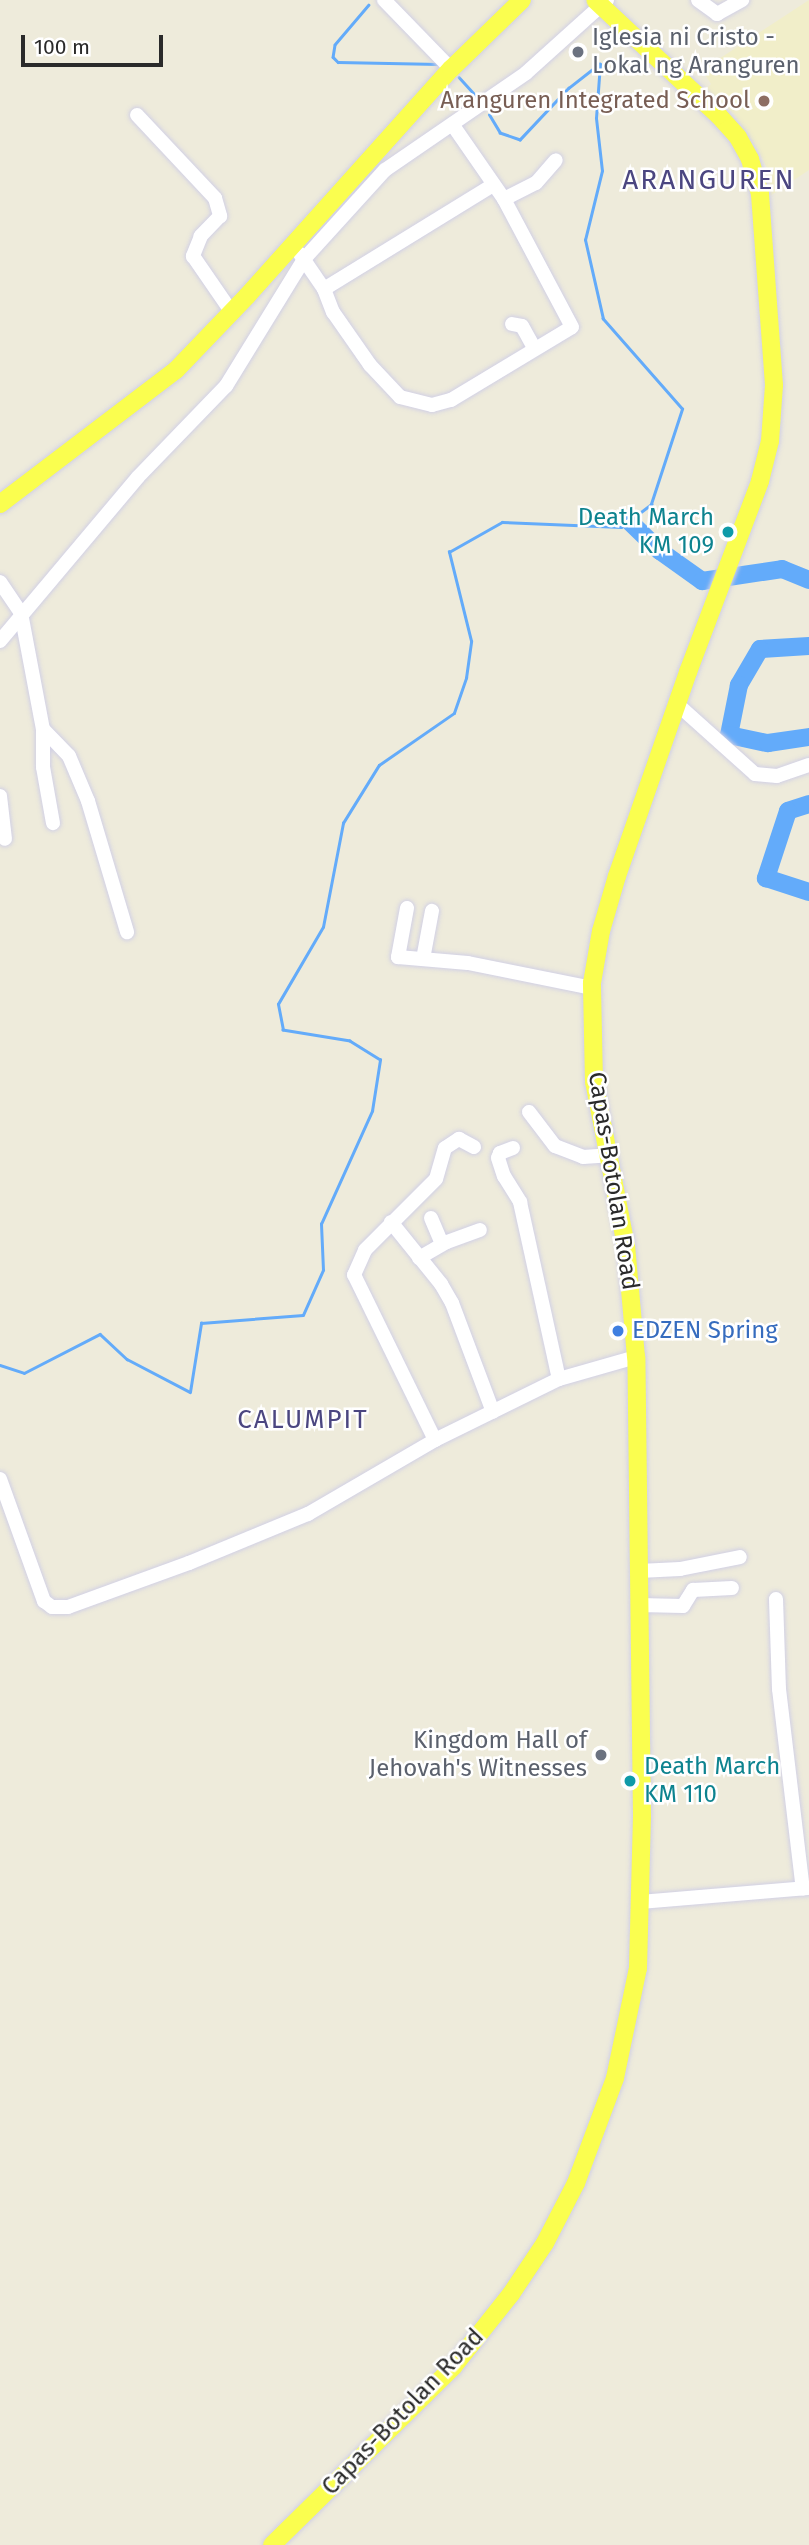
<!DOCTYPE html>
<style>
body{margin:0}
#map{position:relative;width:809px;height:2545px;overflow:hidden;background:#eeebdb;font-family:"Fira Sans",sans-serif}
div>[style]{position:absolute}
.education>*{inset:0;background:#f1eec9}
.stream>*{height:2.5px;margin:-1.25px;padding:0 1.25px;transform-origin:1.25px;border-radius:1.25px;background:#63abfa}
.river>*{height:18px;margin:-9px;padding:0 9px;transform-origin:9px;border-radius:9px;background:#63abfa}
.roads{filter:drop-shadow(0 0 2px #d1d0e5) drop-shadow(0 0 2px #d1d0e5)}
.minor>*{height:14px;margin:-7px;padding:0 7px;transform-origin:7px;border-radius:7px;background:#fff}
.major>*{height:18px;margin:-9px;padding:0 9px;transform-origin:9px;border-radius:9px;background:#fafe4f}
.dots>*{width:19px;height:19px;translate:-50% -50%;box-sizing:border-box;border:4px solid #fff;border-radius:50%}
span{translate:-50% -50%;white-space:nowrap;text-align:center;line-height:1.15;-webkit-text-stroke:5px #fff;paint-order:stroke}
.worship-label{font-size:24px;color:#5b616d}
.left{translate:0 -50%;text-align:left}
.right{translate:-100% -50%;text-align:right}
.education-label{font-size:24px;color:#785e54}
.culture-label{font-size:24px;color:#0d838f}
.street-label{font-size:24px;color:#2a2a2a}
.shop-label{font-size:24px;color:#366cbe}
.neighbourhood-label{font-size:26px;color:#4b4680;letter-spacing:2px}
.quarter-label{font-size:28px;color:#4b4680;letter-spacing:2px}
.scale{position:absolute;left:21px;top:35px;width:142px;height:32px;box-sizing:border-box;border:4px solid #2a2a2a;border-top:0;padding-left:9px;font-size:21px;line-height:24px;white-space:nowrap;color:#2a2a2a;-webkit-text-stroke:5px #fff;paint-order:stroke}
</style>
<div id="map">
<div class="education">
<div style="clip-path:polygon(809px 0,809px 170px,770px 196px,769px 172px,758px 150px,734px 114px,706px 89px,711px 84px,702px 70px)"></div>
</div>
<div class="stream">
<div style="left:369px;top:5px;width:52px;rotate:130.4deg"></div>
<div style="left:335px;top:45px;width:12px;rotate:99deg"></div>
<div style="left:333px;top:57px;width:7px;rotate:45deg"></div>
<div style="left:338px;top:62px;width:101px;rotate:1.1deg"></div>
<div style="left:459px;top:77px;width:30px;rotate:48deg"></div>
<div style="left:0;top:1365px;width:25px;rotate:18deg"></div>
<div style="left:24px;top:1373px;width:85px;rotate:-27.2deg"></div>
<div style="left:100px;top:1334px;width:37px;rotate:43deg"></div>
<div style="left:127px;top:1359px;width:71px;rotate:27.6deg"></div>
<div style="left:190px;top:1392px;width:70px;rotate:-80.9deg"></div>
<div style="left:201px;top:1323px;width:102px;rotate:-4.5deg"></div>
<div style="left:303px;top:1315px;width:49px;rotate:-66deg"></div>
<div style="left:323px;top:1270px;width:46px;rotate:-92.5deg"></div>
<div style="left:321px;top:1224px;width:124px;rotate:-65.7deg"></div>
<div style="left:372px;top:1111px;width:52px;rotate:-81.1deg"></div>
<div style="left:380px;top:1060px;width:36px;rotate:-148deg"></div>
<div style="left:350px;top:1041px;width:68px;rotate:-170.7deg"></div>
<div style="left:283px;top:1030px;width:26px;rotate:-101deg"></div>
<div style="left:278px;top:1004px;width:89px;rotate:-59.7deg"></div>
<div style="left:323px;top:927px;width:106px;rotate:-79.1deg"></div>
<div style="left:343px;top:823px;width:68px;rotate:-58.2deg"></div>
<div style="left:379px;top:765px;width:91px;rotate:-34.7deg"></div>
<div style="left:454px;top:713px;width:37px;rotate:-71deg"></div>
<div style="left:466px;top:678px;width:37px;rotate:-82deg"></div>
<div style="left:471px;top:641px;width:92px;rotate:-103.9deg"></div>
<div style="left:449px;top:552px;width:61px;rotate:-29.5deg"></div>
<div style="left:502px;top:522px;width:119px;rotate:2.4deg"></div>
<div style="left:621px;top:527px;width:38px;rotate:-37deg"></div>
<div style="left:651px;top:504px;width:100px;rotate:-71.9deg"></div>
<div style="left:682px;top:409px;width:120px;rotate:-131.3deg"></div>
<div style="left:603px;top:319px;width:81px;rotate:-102.8deg"></div>
<div style="left:585px;top:240px;width:71px;rotate:-76.2deg"></div>
<div style="left:602px;top:171px;width:53px;rotate:-96.5deg"></div>
<div style="left:596px;top:118px;width:54px;rotate:-85.8deg"></div>
<div style="left:600px;top:64px;width:39px;rotate:142deg"></div>
<div style="left:569px;top:88px;width:71px;rotate:133.3deg"></div>
<div style="left:520px;top:140px;width:21px;rotate:-161deg"></div>
<div style="left:500px;top:133px;width:21px;rotate:-121deg"></div>
</div>
<div class="river">
<div style="left:629px;top:521px;width:43px;rotate:44.1deg"></div>
<div style="left:660px;top:551px;width:52px;rotate:35.5deg"></div>
<div style="left:702px;top:581px;width:81px;rotate:-8.5deg"></div>
<div style="left:782px;top:569px;width:29px;rotate:22deg"></div>
<div style="left:809px;top:646px;width:49px;rotate:176.5deg"></div>
<div style="left:760px;top:649px;width:42px;rotate:120.3deg"></div>
<div style="left:739px;top:685px;width:51px;rotate:101.3deg"></div>
<div style="left:729px;top:735px;width:40px;rotate:12deg"></div>
<div style="left:768px;top:743px;width:41px;rotate:-8.3deg"></div>
<div style="left:809px;top:804px;width:22px;rotate:162deg"></div>
<div style="left:788px;top:811px;width:71px;rotate:108.2deg"></div>
<div style="left:766px;top:878px;width:45px;rotate:18deg"></div>
</div>
<div class="roads">
<div class="minor">
<div style="left:384px;top:0;width:96px;rotate:45.8deg"></div>
<div style="left:698px;top:0;width:24px;rotate:36deg"></div>
<div style="left:717px;top:14px;width:29px;rotate:-29deg"></div>
<div style="left:137px;top:115px;width:114px;rotate:46.8deg"></div>
<div style="left:215px;top:198px;width:19px;rotate:74deg"></div>
<div style="left:220px;top:216px;width:28px;rotate:134deg"></div>
<div style="left:201px;top:236px;width:22px;rotate:112deg"></div>
<div style="left:193px;top:256px;width:67px;rotate:55.4deg"></div>
<div style="left:504px;top:199px;width:36px;rotate:-27deg"></div>
<div style="left:536px;top:183px;width:30px;rotate:-49deg"></div>
<div style="left:300px;top:254px;width:42px;rotate:55.6deg"></div>
<div style="left:324px;top:289px;width:25px;rotate:69deg"></div>
<div style="left:333px;top:312px;width:65px;rotate:55.1deg"></div>
<div style="left:370px;top:365px;width:44px;rotate:46.8deg"></div>
<div style="left:400px;top:397px;width:33px;rotate:14deg"></div>
<div style="left:432px;top:405px;width:20px;rotate:-15deg"></div>
<div style="left:451px;top:400px;width:141px;rotate:-31.1deg"></div>
<div style="left:572px;top:327px;width:145px;rotate:-118deg"></div>
<div style="left:504px;top:199px;width:91px;rotate:-124.7deg"></div>
<div style="left:324px;top:289px;width:198px;rotate:-31.6deg"></div>
<div style="left:512px;top:324px;width:10px;rotate:11deg"></div>
<div style="left:522px;top:326px;width:26px;rotate:61deg"></div>
<div style="left:0;top:582px;width:37px;rotate:56deg"></div>
<div style="left:21px;top:613px;width:118px;rotate:79.3deg"></div>
<div style="left:43px;top:729px;width:37px;rotate:46deg"></div>
<div style="left:69px;top:756px;width:49px;rotate:67.1deg"></div>
<div style="left:88px;top:801px;width:137px;rotate:73.4deg"></div>
<div style="left:0;top:641px;width:214px;rotate:-49.9deg"></div>
<div style="left:138px;top:477px;width:127px;rotate:-46deg"></div>
<div style="left:226px;top:386px;width:149px;rotate:-58.4deg"></div>
<div style="left:304px;top:259px;width:120px;rotate:-47.7deg"></div>
<div style="left:385px;top:170px;width:171px;rotate:-34.5deg"></div>
<div style="left:526px;top:73px;width:109px;rotate:-42deg"></div>
<div style="left:677px;top:704px;width:105px;rotate:41.9deg"></div>
<div style="left:755px;top:774px;width:22px;rotate:5deg"></div>
<div style="left:777px;top:776px;width:34px;rotate:-19deg"></div>
<div style="left:43px;top:729px;width:38px;rotate:90deg"></div>
<div style="left:43px;top:767px;width:57px;rotate:79.9deg"></div>
<div style="left:0;top:796px;width:43px;rotate:83.4deg"></div>
<div style="left:407px;top:908px;width:50px;rotate:100.4deg"></div>
<div style="left:398px;top:957px;width:70px;rotate:4.9deg"></div>
<div style="left:468px;top:963px;width:126px;rotate:11.4deg"></div>
<div style="left:423px;top:959px;width:49px;rotate:-79.4deg"></div>
<div style="left:529px;top:1112px;width:43px;rotate:52.6deg"></div>
<div style="left:555px;top:1146px;width:30px;rotate:21deg"></div>
<div style="left:583px;top:1157px;width:26px;rotate:-4deg"></div>
<div style="left:513px;top:1148px;width:14px;rotate:159deg"></div>
<div style="left:500px;top:1153px;width:5px;rotate:112deg"></div>
<div style="left:498px;top:1158px;width:19px;rotate:72deg"></div>
<div style="left:504px;top:1176px;width:31px;rotate:58deg"></div>
<div style="left:520px;top:1202px;width:181px;rotate:77.6deg"></div>
<div style="left:431px;top:1218px;width:28px;rotate:67deg"></div>
<div style="left:391px;top:1222px;width:80px;rotate:51.1deg"></div>
<div style="left:441px;top:1284px;width:22px;rotate:60deg"></div>
<div style="left:452px;top:1303px;width:116px;rotate:69.4deg"></div>
<div style="left:419px;top:1258px;width:32px;rotate:-30deg"></div>
<div style="left:447px;top:1242px;width:35px;rotate:-20deg"></div>
<div style="left:435px;top:1440px;width:184px;rotate:-116.1deg"></div>
<div style="left:354px;top:1275px;width:27px;rotate:-66deg"></div>
<div style="left:365px;top:1250px;width:100px;rotate:-45deg"></div>
<div style="left:436px;top:1179px;width:32px;rotate:-74deg"></div>
<div style="left:445px;top:1148px;width:17px;rotate:-33deg"></div>
<div style="left:459px;top:1139px;width:17px;rotate:28deg"></div>
<div style="left:0;top:1479px;width:130px;rotate:70.2deg"></div>
<div style="left:44px;top:1601px;width:10px;rotate:37deg"></div>
<div style="left:52px;top:1607px;width:16px"></div>
<div style="left:68px;top:1607px;width:129px;rotate:-20deg"></div>
<div style="left:189px;top:1563px;width:129px;rotate:-22.4deg"></div>
<div style="left:308px;top:1514px;width:147px;rotate:-30.2deg"></div>
<div style="left:435px;top:1440px;width:138px;rotate:-26.2deg"></div>
<div style="left:559px;top:1379px;width:80px;rotate:-15.9deg"></div>
<div style="left:639px;top:1571px;width:41px;rotate:-2.8deg"></div>
<div style="left:680px;top:1569px;width:61px;rotate:-11.3deg"></div>
<div style="left:776px;top:1599px;width:90px;rotate:88.1deg"></div>
<div style="left:779px;top:1689px;width:201px;rotate:83.2deg"></div>
<div style="left:639px;top:1605px;width:44px;rotate:1.3deg"></div>
<div style="left:683px;top:1606px;width:19px;rotate:-58deg"></div>
<div style="left:693px;top:1590px;width:39px;rotate:-3deg"></div>
<div style="left:641px;top:1902px;width:169px;rotate:-4.8deg"></div>
</div>
<div class="major">
<div style="left:0;top:504px;width:221px;rotate:-37.3deg"></div>
<div style="left:176px;top:370px;width:103px;rotate:-46.2deg"></div>
<div style="left:247px;top:296px;width:305px;rotate:-48.1deg"></div>
<div style="left:451px;top:69px;width:99px;rotate:-44.2deg"></div>
<div style="left:272px;top:2545px;width:254px;rotate:-44.5deg"></div>
<div style="left:453px;top:2367px;width:93px;rotate:-51.5deg"></div>
<div style="left:511px;top:2294px;width:61px;rotate:-56.3deg"></div>
<div style="left:545px;top:2243px;width:68px;rotate:-62.7deg"></div>
<div style="left:576px;top:2183px;width:112px;rotate:-69.6deg"></div>
<div style="left:615px;top:2078px;width:112px;rotate:-78.2deg"></div>
<div style="left:638px;top:1968px;width:151px;rotate:-88.5deg"></div>
<div style="left:642px;top:1817px;width:460px;rotate:-90.7deg"></div>
<div style="left:636px;top:1357px;width:111px;rotate:-95.1deg"></div>
<div style="left:626px;top:1246px;width:167px;rotate:-101deg"></div>
<div style="left:594px;top:1082px;width:99px;rotate:-91.2deg"></div>
<div style="left:592px;top:983px;width:53px;rotate:-80.2deg"></div>
<div style="left:601px;top:931px;width:57px;rotate:-73.8deg"></div>
<div style="left:617px;top:876px;width:216px;rotate:-70.8deg"></div>
<div style="left:688px;top:672px;width:204px;rotate:-69.3deg"></div>
<div style="left:760px;top:481px;width:41px;rotate:-76deg"></div>
<div style="left:770px;top:441px;width:56px;rotate:-85.9deg"></div>
<div style="left:774px;top:385px;width:192px;rotate:-94.2deg"></div>
<div style="left:760px;top:194px;width:36px;rotate:-106deg"></div>
<div style="left:750px;top:159px;width:25px;rotate:-119deg"></div>
<div style="left:738px;top:137px;width:30px;rotate:-132deg"></div>
<div style="left:718px;top:115px;width:168px;rotate:-136.9deg"></div>
</div>
</div>
<div class="dots">
<div style="left:578px;top:52px;background:#6b7280"></div>
<div style="left:764px;top:101px;background:#8d6e63"></div>
<div style="left:728px;top:532px;background:#0f9aa8"></div>
<div style="left:618px;top:1331px;background:#3f7fe0"></div>
<div style="left:601px;top:1755px;background:#6b7280"></div>
<div style="left:630px;top:1781px;background:#0f9aa8"></div>
</div>
<div class="worship-label">
<span class="left" style="left:592px;top:52px">Iglesia ni Cristo -<br>Lokal ng Aranguren</span>
<span class="right" style="left:587px;top:1755px">Kingdom Hall of<br>Jehovah's Witnesses</span>
</div>
<div class="education-label">
<span class="right" style="left:750px;top:101px">Aranguren Integrated School</span>
</div>
<div class="culture-label">
<span class="right" style="left:714px;top:532px">Death March<br>KM 109</span>
<span class="left" style="left:644px;top:1781px">Death March<br>KM 110</span>
</div>
<div class="street-label">
<span style="left:613px;top:1181px;rotate:81deg">Capas-Botolan Road</span>
<span style="left:403px;top:2412px;rotate:-46deg">Capas-Botolan Road</span>
</div>
<div class="shop-label">
<span class="left" style="left:632px;top:1331px">EDZEN Spring</span>
</div>
<div class="neighbourhood-label">
<span style="left:303px;top:1420px">CALUMPIT</span>
</div>
<div class="quarter-label">
<span style="left:709px;top:180px">ARANGUREN</span>
</div>
<div class="scale">100 m</div>
</div>
